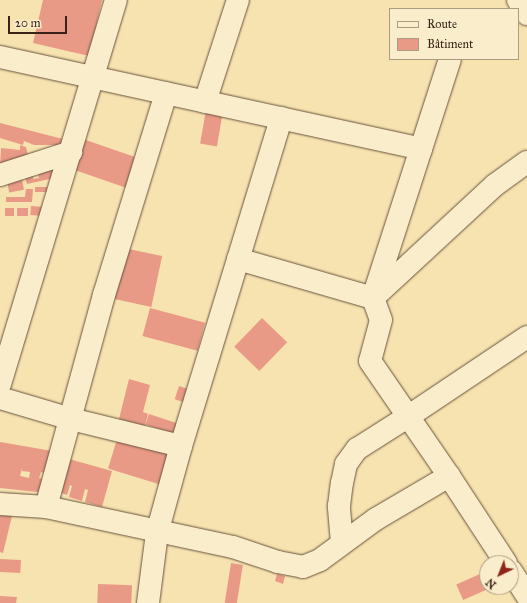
<!DOCTYPE html>
<meta charset="utf-8">
<style>
body{margin:0}
#map{position:relative;width:527px;height:603px;overflow:hidden;background:#f7e3b0;font-family:"IM FELL Great Primer",serif}
div>[style]{position:absolute}
.building>*{inset:0;background:#e89a86;transform-origin:0 0}
.roads{filter:drop-shadow(0 0 1px #68533d) drop-shadow(0 0 1px #68533d)}
.minor>*{height:22px;margin:-11px;padding:0 11px;transform-origin:11px;border-radius:11px;background:#faedcc}
span{translate:-50% -50%;white-space:nowrap;text-align:center;line-height:1.15;-webkit-text-stroke:4px #faedcc;paint-order:stroke}
.legend{position:absolute;left:389px;top:8px;width:130px;height:52px;box-sizing:border-box;background:#faedcc;border:1px solid #ad9c84;margin:0;padding:5px 7px;list-style:none;font-size:12px;color:#392317}
.legend li{display:flex;align-items:center;gap:8px;height:20px}
.legend b{width:20px;border:1px solid #ad9c84}
.north{position:absolute;left:479px;top:555px;width:40px;height:40px;box-sizing:border-box;background:#faedcc;border:1px solid #ad9c84;border-radius:50%;rotate:223deg;font-size:11px;font-weight:700;line-height:16px;text-align:center;color:#392317}
.north::after{content:'';display:block;margin:auto;width:14px;height:18px;background:#8f2418;clip-path:polygon(50% 0,100% 100%,50% 72%,0 100%)}
.scale{position:absolute;left:8px;top:16px;width:59px;height:18px;box-sizing:border-box;border:2px solid #392317;border-top:0;padding-left:5px;font-size:12px;line-height:14px;white-space:nowrap;color:#392317;-webkit-text-stroke:3px #faedcc;paint-order:stroke}
</style>
<div id="map">
<div class="building">
<div style="clip-path:polygon(43px 0,102px 0,89px 56px,33px 43px)"></div>
<div style="left:206px;top:110px;width:17px;height:34px;rotate:10deg"></div>
<div style="clip-path:polygon(0 123px,63px 139px,60px 145px,34px 145px,24px 141px,23px 145px,0 138px)"></div>
<div style="left:80px;top:138px;width:65px;height:32px;rotate:19deg"></div>
<div style="clip-path:polygon(20px 145px,26px 147px,29px 159px,0 167px,1px 148px,20px 150px)"></div>
<div style="clip-path:polygon(52px 170px,54px 178px,27px 184px,25px 177px,33px 175px,33px 179px,39px 178px,38px 173px)"></div>
<div style="left:22px;top:179px;width:11px;height:15px;rotate:80deg"></div>
<div style="left:35px;top:187px;width:12px;height:5px"></div>
<div style="clip-path:polygon(26px 189px,33px 189px,32px 202px,6px 202px,6px 197px,25px 197px)"></div>
<div style="left:31px;top:206px;width:13px;height:9px;rotate:4deg"></div>
<div style="left:5px;top:208px;width:9px;height:8px"></div>
<div style="left:28px;top:208px;width:8px;height:11px;rotate:90deg"></div>
<div style="left:124px;top:248px;width:39px;height:52px;rotate:12deg"></div>
<div style="left:150px;top:308px;width:57px;height:29px;rotate:15deg"></div>
<div style="left:262px;top:318px;width:35px;height:40px;rotate:44deg"></div>
<div style="clip-path:polygon(129px 379px,150px 385px,143px 412px,148px 414px,145px 426px,119px 419px)"></div>
<div style="left:179px;top:386px;width:9px;height:14px;rotate:18deg"></div>
<div style="left:149px;top:414px;width:32px;height:11px;rotate:18deg"></div>
<div style="left:118px;top:436px;width:56px;height:34px;rotate:17deg"></div>
<div style="clip-path:polygon(evenodd,0 442px,58px 452px,51px 475px,41px 472px,39px 478px,50px 481px,47px 493px,0 488px,0 442px,22px 468px,22px 471px,30px 472px,29px 478px,20px 476px,22px 468px)"></div>
<div style="clip-path:polygon(69px 459px,112px 471px,102px 507px,85px 502px,88px 490px,85px 489px,82px 501px,69px 497px,72px 486px,70px 485px,67px 495px,59px 492px)"></div>
<div style="clip-path:polygon(0 509px,13px 512px,3px 553px,0 552px)"></div>
<div style="left:0;top:559px;width:21px;height:13px;rotate:3deg"></div>
<div style="left:231px;top:563px;width:12px;height:41px;rotate:9deg"></div>
<div style="clip-path:polygon(277px 574px,285px 576px,283px 584px,275px 581px)"></div>
<div style="left:480px;top:574px;width:17px;height:26px;rotate:66deg"></div>
<div style="left:98px;top:584px;width:34px;height:19px;rotate:2deg"></div>
<div style="clip-path:polygon(0 596px,17px 597px,16px 603px,0 603px)"></div>
</div>
<div class="roads">
<div class="minor">
<div style="left:518px;top:0;width:17px;rotate:57deg"></div>
<div style="left:0;top:57px;width:431px;rotate:12.3deg"></div>
<div style="left:450px;top:59px;width:251px;rotate:107.9deg"></div>
<div style="left:373px;top:298px;width:23px;rotate:70deg"></div>
<div style="left:381px;top:320px;width:42px;rotate:105deg"></div>
<div style="left:370px;top:361px;width:140px;rotate:55.5deg"></div>
<div style="left:449px;top:476px;width:104px;rotate:56.8deg"></div>
<div style="left:205px;top:102px;width:107px;rotate:-72.1deg"></div>
<div style="left:0;top:175px;width:75px;rotate:-17.9deg"></div>
<div style="left:238px;top:259px;width:141px;rotate:16.1deg"></div>
<div style="left:374px;top:297px;width:165px;rotate:-42.8deg"></div>
<div style="left:495px;top:185px;width:39px;rotate:-36deg"></div>
<div style="left:0;top:384px;width:401px;rotate:-73.2deg"></div>
<div style="left:0;top:398px;width:74px;rotate:16.5deg"></div>
<div style="left:71px;top:419px;width:113px;rotate:13.8deg"></div>
<div style="left:0;top:504px;width:46px;rotate:3.7deg"></div>
<div style="left:46px;top:507px;width:191px;rotate:12.1deg"></div>
<div style="left:233px;top:547px;width:47px;rotate:18.4deg"></div>
<div style="left:278px;top:562px;width:25px;rotate:11deg"></div>
<div style="left:303px;top:567px;width:18px;rotate:-22deg"></div>
<div style="left:320px;top:560px;width:69px;rotate:-36.2deg"></div>
<div style="left:376px;top:519px;width:85px;rotate:-30.5deg"></div>
<div style="left:46px;top:507px;width:220px;rotate:-74.7deg"></div>
<div style="left:104px;top:295px;width:211px;rotate:-72.9deg"></div>
<div style="left:342px;top:543px;width:37px;rotate:-95deg"></div>
<div style="left:339px;top:506px;width:23px;rotate:-83deg"></div>
<div style="left:342px;top:483px;width:19px;rotate:-78deg"></div>
<div style="left:346px;top:464px;width:19px;rotate:-54deg"></div>
<div style="left:357px;top:449px;width:62px;rotate:-32.4deg"></div>
<div style="left:409px;top:416px;width:142px;rotate:-33.8deg"></div>
<div style="left:511px;top:571px;width:30px;rotate:57deg"></div>
<div style="left:148px;top:603px;width:71px;rotate:-82.7deg"></div>
<div style="left:157px;top:533px;width:90px;rotate:-74.6deg"></div>
<div style="left:181px;top:446px;width:343px;rotate:-73deg"></div>
</div>
</div>
<ul class="legend">
<li><b style="height:5px;background:#faedcc"></b>Route</li>
<li><b style="height:11px;background:#e89a86"></b>Bâtiment</li>
</ul>
<div class="north">N</div>
<div class="scale">20 m</div>
</div>
